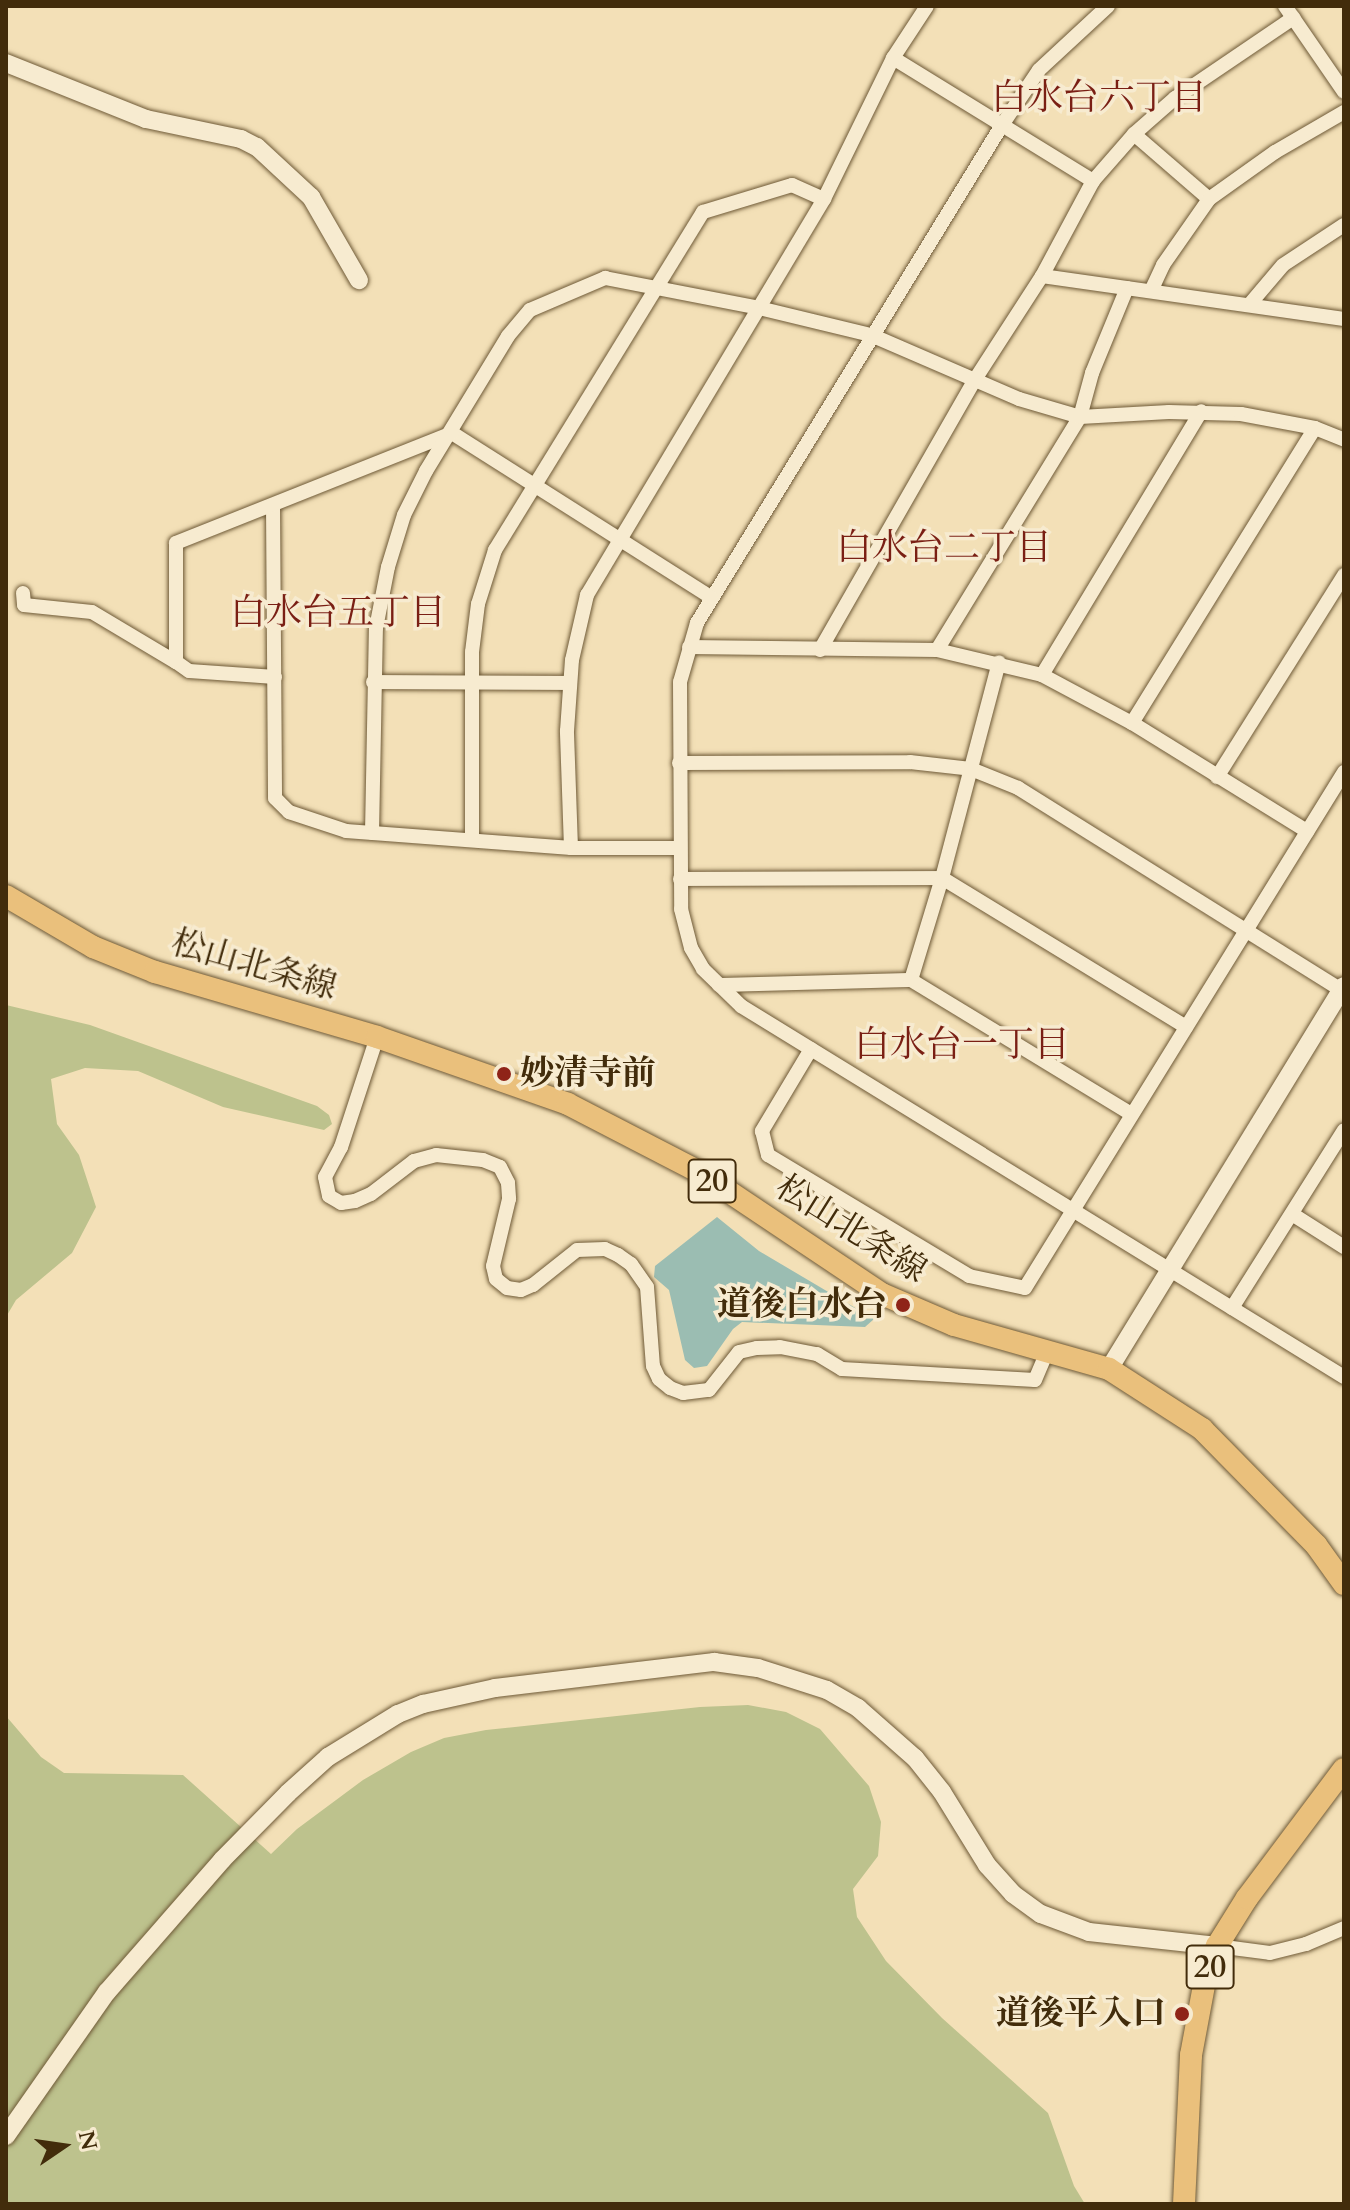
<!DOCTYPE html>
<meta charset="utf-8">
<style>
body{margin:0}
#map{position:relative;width:1350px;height:2210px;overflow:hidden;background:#f3e0b7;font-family:Cardo,"Noto Serif JP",serif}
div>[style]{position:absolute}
.green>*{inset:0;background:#bdc28d}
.water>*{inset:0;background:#9bbdb2}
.roads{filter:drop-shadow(0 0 2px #6e5936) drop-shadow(0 0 2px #6e5936)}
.minor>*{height:14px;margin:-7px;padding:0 7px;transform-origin:7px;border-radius:7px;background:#f7ebd0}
.tertiary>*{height:18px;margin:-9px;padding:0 9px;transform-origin:9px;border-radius:9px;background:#f7ebd0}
.primary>*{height:22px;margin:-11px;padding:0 11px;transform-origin:11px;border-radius:11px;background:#eac07c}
.dots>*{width:22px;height:22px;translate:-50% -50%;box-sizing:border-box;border:4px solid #f7ebd0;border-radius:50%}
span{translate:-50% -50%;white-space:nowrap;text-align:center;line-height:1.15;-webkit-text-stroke:7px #f7ebd0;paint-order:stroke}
.shield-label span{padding:2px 6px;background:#f7ebd0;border:2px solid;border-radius:6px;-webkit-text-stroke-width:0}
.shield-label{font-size:32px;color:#422c0b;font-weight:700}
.street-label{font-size:34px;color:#422c0b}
.poi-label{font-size:34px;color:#422c0b;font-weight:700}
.left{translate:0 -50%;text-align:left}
.right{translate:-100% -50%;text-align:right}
.neighbourhood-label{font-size:36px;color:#7a1f14}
.frame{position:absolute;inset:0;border:8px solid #422c0b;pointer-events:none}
.north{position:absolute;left:24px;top:2106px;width:80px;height:80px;-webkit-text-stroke:6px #f7ebd0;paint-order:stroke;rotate:77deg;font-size:22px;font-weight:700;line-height:32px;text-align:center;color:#422c0b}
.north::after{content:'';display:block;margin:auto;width:28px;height:36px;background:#422c0b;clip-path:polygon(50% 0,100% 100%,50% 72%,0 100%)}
</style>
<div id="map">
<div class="green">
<div style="clip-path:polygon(6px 1005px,90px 1025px,317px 1106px,329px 1115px,332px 1124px,324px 1130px,223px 1107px,138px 1071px,85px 1068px,51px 1079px,57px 1124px,79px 1155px,96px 1207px,72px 1253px,16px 1300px,6px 1317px)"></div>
<div style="clip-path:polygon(748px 1705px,786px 1712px,820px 1729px,869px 1786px,881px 1822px,878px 1856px,853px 1889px,857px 1917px,886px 1961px,942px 2018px,1048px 2113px,1074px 2186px,1085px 2204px,6px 2204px,6px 1716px,41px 1757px,64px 1773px,183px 1775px,271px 1854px,297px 1829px,363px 1780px,411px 1752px,444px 1738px,486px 1730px,700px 1707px)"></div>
</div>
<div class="water">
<div style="clip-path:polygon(717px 1217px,759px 1251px,874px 1319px,865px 1327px,742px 1322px,733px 1329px,707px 1366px,694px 1368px,685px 1360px,669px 1290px,654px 1277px,655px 1266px)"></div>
</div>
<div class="roads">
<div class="minor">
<div style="left:1108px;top:6px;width:94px;rotate:137.2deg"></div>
<div style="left:1039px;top:70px;width:66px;rotate:123.9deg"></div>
<div style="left:1002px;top:125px;width:584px;rotate:121.49deg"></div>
<div style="left:697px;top:623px;width:61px;rotate:106.1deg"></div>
<div style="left:680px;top:682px;width:227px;rotate:89.7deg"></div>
<div style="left:681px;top:909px;width:40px;rotate:75.6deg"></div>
<div style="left:691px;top:948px;width:24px;rotate:60deg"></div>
<div style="left:703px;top:969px;width:53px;rotate:44.2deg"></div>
<div style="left:741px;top:1006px;width:708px;rotate:31.6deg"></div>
<div style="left:1285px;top:6px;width:104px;rotate:55.5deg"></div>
<div style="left:893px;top:58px;width:235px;rotate:31.6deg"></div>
<div style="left:1134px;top:134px;width:99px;rotate:40.9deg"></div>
<div style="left:1042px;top:276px;width:305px;rotate:8.1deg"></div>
<div style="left:1151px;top:291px;width:29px;rotate:-65deg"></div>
<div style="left:1163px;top:265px;width:80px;rotate:-55.1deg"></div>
<div style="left:1209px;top:199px;width:81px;rotate:-35.5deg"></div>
<div style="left:1275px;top:152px;width:80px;rotate:-30.1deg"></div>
<div style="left:1249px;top:305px;width:52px;rotate:-49.6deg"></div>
<div style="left:1283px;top:265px;width:73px;rotate:-33.3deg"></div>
<div style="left:452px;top:433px;width:306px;rotate:32.4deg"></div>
<div style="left:273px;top:505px;width:293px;rotate:89.6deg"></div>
<div style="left:275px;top:798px;width:20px;rotate:45deg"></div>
<div style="left:289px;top:812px;width:60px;rotate:18.4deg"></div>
<div style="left:346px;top:831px;width:226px;rotate:4.3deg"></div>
<div style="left:571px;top:848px;width:108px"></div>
<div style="left:23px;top:593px;width:12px;rotate:85deg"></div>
<div style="left:24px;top:605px;width:68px;rotate:5.9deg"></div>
<div style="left:92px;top:612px;width:98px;rotate:30.8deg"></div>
<div style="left:689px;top:647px;width:248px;rotate:0.7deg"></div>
<div style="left:937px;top:650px;width:108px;rotate:13.4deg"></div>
<div style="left:1042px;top:675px;width:102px;rotate:28.1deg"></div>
<div style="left:1132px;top:723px;width:206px;rotate:31.7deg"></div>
<div style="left:820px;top:650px;width:310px;rotate:-60.2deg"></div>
<div style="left:974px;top:381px;width:125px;rotate:-57.1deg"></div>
<div style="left:1042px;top:276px;width:108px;rotate:-61.8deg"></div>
<div style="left:1093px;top:181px;width:62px;rotate:-48.9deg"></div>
<div style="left:1134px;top:134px;width:55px;rotate:-41.3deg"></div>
<div style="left:1175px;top:98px;width:143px;rotate:-34.1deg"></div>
<div style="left:937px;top:650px;width:273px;rotate:-58.5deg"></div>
<div style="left:1080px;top:417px;width:46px;rotate:-74.7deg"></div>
<div style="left:1092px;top:373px;width:92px;rotate:-67.6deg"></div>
<div style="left:1042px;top:675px;width:308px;rotate:-58.9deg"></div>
<div style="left:275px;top:677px;width:86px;rotate:-176deg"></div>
<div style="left:189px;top:671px;width:16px;rotate:-145deg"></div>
<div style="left:176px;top:662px;width:119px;rotate:-90deg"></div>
<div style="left:176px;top:543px;width:297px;rotate:-21.7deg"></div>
<div style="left:373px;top:682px;width:197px;rotate:0.3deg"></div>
<div style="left:1132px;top:723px;width:347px;rotate:-58.2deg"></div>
<div style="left:679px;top:763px;width:231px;rotate:-0.2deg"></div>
<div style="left:910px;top:762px;width:61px;rotate:6.5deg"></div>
<div style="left:971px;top:769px;width:51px;rotate:22deg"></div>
<div style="left:1018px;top:788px;width:385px;rotate:32deg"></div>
<div style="left:1217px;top:777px;width:239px;rotate:-57.8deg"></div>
<div style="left:372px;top:833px;width:205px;rotate:-88.9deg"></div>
<div style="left:376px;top:628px;width:62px;rotate:-78.9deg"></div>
<div style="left:388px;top:567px;width:54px;rotate:-72.9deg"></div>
<div style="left:404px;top:515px;width:49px;rotate:-63.4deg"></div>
<div style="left:426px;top:471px;width:158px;rotate:-58.7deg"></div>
<div style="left:508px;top:336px;width:34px;rotate:-50deg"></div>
<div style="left:530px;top:310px;width:82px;rotate:-23.1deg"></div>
<div style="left:605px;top:278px;width:157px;rotate:11deg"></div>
<div style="left:759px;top:308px;width:115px;rotate:13.6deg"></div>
<div style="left:871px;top:335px;width:161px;rotate:23.4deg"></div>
<div style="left:1019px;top:399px;width:64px;rotate:16.4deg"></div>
<div style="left:1080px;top:417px;width:89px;rotate:-3.2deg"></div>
<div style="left:1169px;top:412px;width:72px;rotate:1.6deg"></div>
<div style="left:1241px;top:414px;width:75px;rotate:10.7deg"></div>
<div style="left:1315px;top:428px;width:31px;rotate:22deg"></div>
<div style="left:472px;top:840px;width:188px;rotate:-90deg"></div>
<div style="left:472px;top:652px;width:48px;rotate:-82.9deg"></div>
<div style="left:478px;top:604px;width:57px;rotate:-72.5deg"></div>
<div style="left:495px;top:550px;width:397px;rotate:-58.4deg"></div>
<div style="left:703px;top:212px;width:93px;rotate:-16.9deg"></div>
<div style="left:792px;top:185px;width:35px;rotate:24deg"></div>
<div style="left:571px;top:848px;width:117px;rotate:-92deg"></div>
<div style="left:567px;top:731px;width:71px;rotate:-86deg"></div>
<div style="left:572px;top:660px;width:67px;rotate:-77deg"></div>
<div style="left:587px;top:595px;width:462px;rotate:-59.1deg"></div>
<div style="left:824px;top:199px;width:157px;rotate:-63.9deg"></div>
<div style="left:893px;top:58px;width:62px;rotate:-56.8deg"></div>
<div style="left:680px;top:879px;width:262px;rotate:-0.2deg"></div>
<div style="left:942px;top:878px;width:286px;rotate:31.4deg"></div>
<div style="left:911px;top:980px;width:107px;rotate:-73.1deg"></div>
<div style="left:942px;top:878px;width:223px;rotate:-75.2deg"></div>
<div style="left:719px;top:985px;width:192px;rotate:-1.5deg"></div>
<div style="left:911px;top:980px;width:258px;rotate:31.3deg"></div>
<div style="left:377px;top:1037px;width:116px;rotate:108.1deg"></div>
<div style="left:341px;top:1147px;width:34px;rotate:118deg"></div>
<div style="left:325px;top:1177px;width:19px;rotate:78deg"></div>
<div style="left:329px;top:1196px;width:14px;rotate:30deg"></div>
<div style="left:341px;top:1203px;width:14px;rotate:-8deg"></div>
<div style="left:355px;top:1201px;width:17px;rotate:-24deg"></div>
<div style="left:371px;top:1194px;width:54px;rotate:-37.5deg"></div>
<div style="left:414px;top:1161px;width:23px;rotate:-15deg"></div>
<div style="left:436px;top:1155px;width:47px;rotate:6.1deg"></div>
<div style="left:483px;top:1160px;width:18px;rotate:22deg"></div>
<div style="left:500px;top:1167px;width:18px;rotate:63deg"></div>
<div style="left:508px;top:1183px;width:16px;rotate:86deg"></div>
<div style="left:509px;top:1199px;width:69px;rotate:103.4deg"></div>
<div style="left:493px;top:1266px;width:13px;rotate:77deg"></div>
<div style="left:496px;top:1279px;width:14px;rotate:39deg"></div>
<div style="left:507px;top:1288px;width:14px;rotate:8deg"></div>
<div style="left:521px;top:1290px;width:13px;rotate:-23deg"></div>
<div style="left:533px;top:1285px;width:56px;rotate:-38.5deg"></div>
<div style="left:577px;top:1250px;width:28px;rotate:-2deg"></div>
<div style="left:605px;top:1249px;width:14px;rotate:25deg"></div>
<div style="left:618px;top:1255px;width:16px;rotate:35deg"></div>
<div style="left:631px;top:1264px;width:28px;rotate:55deg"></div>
<div style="left:647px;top:1287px;width:79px;rotate:85.7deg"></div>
<div style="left:653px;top:1366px;width:14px;rotate:65deg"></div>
<div style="left:659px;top:1379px;width:14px;rotate:39deg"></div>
<div style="left:670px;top:1388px;width:14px;rotate:21deg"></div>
<div style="left:683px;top:1393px;width:26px;rotate:-7deg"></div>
<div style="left:709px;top:1390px;width:48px;rotate:-51.7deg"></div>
<div style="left:739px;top:1352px;width:18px;rotate:-13deg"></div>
<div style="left:757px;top:1348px;width:23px;rotate:-2deg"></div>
<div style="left:780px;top:1347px;width:38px;rotate:11deg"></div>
<div style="left:817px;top:1354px;width:29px;rotate:31deg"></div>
<div style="left:842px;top:1369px;width:193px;rotate:3.3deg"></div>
<div style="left:1035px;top:1380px;width:33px;rotate:-67deg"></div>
<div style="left:811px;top:1049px;width:96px;rotate:120.9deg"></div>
<div style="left:762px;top:1131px;width:25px;rotate:76deg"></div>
<div style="left:768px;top:1155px;width:235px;rotate:31deg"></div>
<div style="left:969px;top:1276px;width:57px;rotate:12.1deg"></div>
<div style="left:1025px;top:1288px;width:607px;rotate:-58.27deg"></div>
<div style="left:1292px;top:1214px;width:62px;rotate:32.4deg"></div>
<div style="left:1232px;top:1308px;width:210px;rotate:-57.8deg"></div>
<div style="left:1217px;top:1946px;width:53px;rotate:7.5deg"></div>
<div style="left:1270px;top:1953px;width:37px;rotate:-14deg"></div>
<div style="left:1306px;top:1944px;width:41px;rotate:-22.8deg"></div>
</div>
<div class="tertiary">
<div style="left:6px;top:63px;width:151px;rotate:21.8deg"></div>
<div style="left:146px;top:119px;width:97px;rotate:11.9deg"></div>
<div style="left:241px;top:139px;width:18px;rotate:27deg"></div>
<div style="left:257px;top:147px;width:74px;rotate:42.8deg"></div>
<div style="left:311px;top:197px;width:96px;rotate:60deg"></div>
<div style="left:1109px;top:1369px;width:449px;rotate:-58.5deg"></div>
<div style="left:6px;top:2136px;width:176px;rotate:-55deg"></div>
<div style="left:107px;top:1992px;width:175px;rotate:-48.9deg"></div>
<div style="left:222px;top:1860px;width:94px;rotate:-45.4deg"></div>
<div style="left:288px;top:1793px;width:54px;rotate:-42deg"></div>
<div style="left:328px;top:1757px;width:82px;rotate:-31.6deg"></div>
<div style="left:398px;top:1714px;width:27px;rotate:-22deg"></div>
<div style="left:423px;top:1704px;width:74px;rotate:-12.5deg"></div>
<div style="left:495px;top:1688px;width:221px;rotate:-6.8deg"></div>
<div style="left:714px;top:1662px;width:44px;rotate:7.8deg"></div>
<div style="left:758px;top:1668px;width:72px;rotate:17.7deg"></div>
<div style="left:827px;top:1690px;width:36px;rotate:30deg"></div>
<div style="left:858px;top:1708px;width:76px;rotate:41.3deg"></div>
<div style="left:915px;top:1758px;width:43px;rotate:51.5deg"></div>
<div style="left:942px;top:1792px;width:86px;rotate:58.3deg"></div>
<div style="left:987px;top:1865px;width:39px;rotate:48deg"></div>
<div style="left:1013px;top:1894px;width:34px;rotate:36deg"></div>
<div style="left:1041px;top:1914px;width:51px;rotate:20.6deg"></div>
<div style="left:1089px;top:1932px;width:129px;rotate:6.2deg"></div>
</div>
<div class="primary">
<div style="left:6px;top:896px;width:101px;rotate:30.4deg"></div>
<div style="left:93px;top:947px;width:67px;rotate:22deg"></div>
<div style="left:155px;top:972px;width:231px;rotate:16.3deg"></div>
<div style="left:377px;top:1037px;width:202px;rotate:19.3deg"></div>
<div style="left:568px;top:1104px;width:150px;rotate:27.4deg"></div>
<div style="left:701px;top:1173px;width:218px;rotate:33.8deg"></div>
<div style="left:882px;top:1294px;width:78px;rotate:23.3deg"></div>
<div style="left:954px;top:1325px;width:161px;rotate:15.8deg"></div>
<div style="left:1109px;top:1369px;width:111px;rotate:32.8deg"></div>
<div style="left:1202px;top:1429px;width:163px;rotate:45.5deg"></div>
<div style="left:1316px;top:1545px;width:48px;rotate:54.3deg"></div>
<div style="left:1184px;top:2204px;width:149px;rotate:-87.3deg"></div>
<div style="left:1191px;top:2055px;width:76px;rotate:-79.4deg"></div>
<div style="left:1205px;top:1980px;width:36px;rotate:-71deg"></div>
<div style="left:1217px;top:1946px;width:57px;rotate:-58deg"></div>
<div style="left:1247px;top:1898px;width:161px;rotate:-53.1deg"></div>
</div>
</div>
<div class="dots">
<div style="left:504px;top:1074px;background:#8f2418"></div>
<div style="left:903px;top:1305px;background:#8f2418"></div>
<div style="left:1182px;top:2014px;background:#8f2418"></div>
</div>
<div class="shield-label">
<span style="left:712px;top:1181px">20</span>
<span style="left:1210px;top:1967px">20</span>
</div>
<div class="street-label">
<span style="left:254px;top:965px;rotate:16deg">松山北条線</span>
<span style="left:851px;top:1229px;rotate:32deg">松山北条線</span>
</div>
<div class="poi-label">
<span class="left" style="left:520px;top:1074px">妙清寺前</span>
<span class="right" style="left:887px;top:1305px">道後白水台</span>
<span class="right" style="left:1166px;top:2014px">道後平入口</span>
</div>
<div class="neighbourhood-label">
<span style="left:1099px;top:98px">白水台六丁目</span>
<span style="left:944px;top:548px">白水台二丁目</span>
<span style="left:338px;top:613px">白水台五丁目</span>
<span style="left:962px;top:1045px">白水台一丁目</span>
</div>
<div class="frame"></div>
<div class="north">N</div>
</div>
